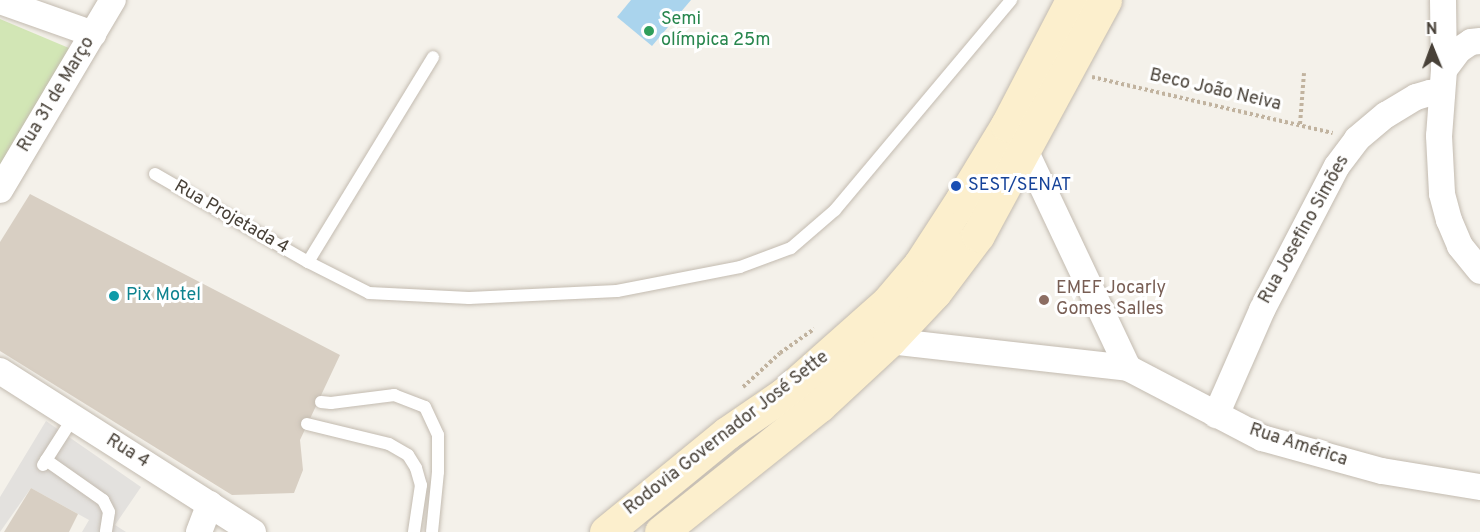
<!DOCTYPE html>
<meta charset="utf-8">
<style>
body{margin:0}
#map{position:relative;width:1480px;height:532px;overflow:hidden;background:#f4f1ea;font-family:Overpass,sans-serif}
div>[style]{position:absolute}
.green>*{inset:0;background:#d2e6b5}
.parking>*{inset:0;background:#e3e1de}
.water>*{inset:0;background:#aad4ed}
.building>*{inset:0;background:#d8cfc3}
.path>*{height:4px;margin-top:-2px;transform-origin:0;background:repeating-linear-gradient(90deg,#c1b39f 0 3px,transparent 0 6px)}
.roads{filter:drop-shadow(0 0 2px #c3bbb0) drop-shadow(0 0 2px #c3bbb0)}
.lane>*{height:12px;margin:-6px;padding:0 6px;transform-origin:6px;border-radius:6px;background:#fff}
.street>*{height:26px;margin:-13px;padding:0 13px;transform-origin:13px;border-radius:13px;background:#fff}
.secondary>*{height:33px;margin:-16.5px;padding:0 16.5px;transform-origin:16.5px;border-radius:16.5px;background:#fcefcd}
.dots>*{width:16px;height:16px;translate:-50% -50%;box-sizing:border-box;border:3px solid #fff;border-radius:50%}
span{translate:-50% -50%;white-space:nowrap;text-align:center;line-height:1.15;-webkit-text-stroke:6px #fff;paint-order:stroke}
.leisure-label{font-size:18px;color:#27864d}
.left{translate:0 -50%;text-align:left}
.street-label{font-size:18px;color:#484138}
.transit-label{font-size:18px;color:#164399}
.education-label{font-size:18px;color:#785e54}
.culture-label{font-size:18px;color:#0d838f}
.north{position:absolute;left:1402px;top:18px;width:60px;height:60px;-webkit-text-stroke:4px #fff;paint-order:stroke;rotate:359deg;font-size:16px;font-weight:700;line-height:24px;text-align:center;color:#484138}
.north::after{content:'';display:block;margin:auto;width:21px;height:27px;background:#484138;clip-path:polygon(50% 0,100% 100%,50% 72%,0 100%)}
</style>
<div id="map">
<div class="green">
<div style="clip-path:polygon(0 19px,76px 51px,0 177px)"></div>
</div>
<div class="parking">
<div style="clip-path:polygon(46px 421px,141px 487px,115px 525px,126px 532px,82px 532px,89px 520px,31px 488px,0 532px,0 497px)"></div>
</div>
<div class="water">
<div style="clip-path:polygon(631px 0,691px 0,652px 46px,617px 17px)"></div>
</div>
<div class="building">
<div style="clip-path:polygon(30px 194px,340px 355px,300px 440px,303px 470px,294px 493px,232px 495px,0 351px,0 242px)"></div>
<div style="clip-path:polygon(31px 488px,78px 514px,69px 532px,4px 532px)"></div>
</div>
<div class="path">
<div style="left:1092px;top:77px;width:247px;rotate:13.1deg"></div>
<div style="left:1300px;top:124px;width:51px;rotate:-85.5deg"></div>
<div style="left:743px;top:387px;width:50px;rotate:-42.6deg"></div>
<div style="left:780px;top:353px;width:42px;rotate:-35.2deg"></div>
</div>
<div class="roads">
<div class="lane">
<div style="left:155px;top:174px;width:177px;rotate:29.9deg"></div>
<div style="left:308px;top:262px;width:68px;rotate:26.9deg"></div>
<div style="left:369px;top:293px;width:100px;rotate:2.9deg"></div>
<div style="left:469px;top:298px;width:148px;rotate:-2.7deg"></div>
<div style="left:617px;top:291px;width:125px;rotate:-11deg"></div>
<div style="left:740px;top:267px;width:54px;rotate:-20.4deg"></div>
<div style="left:791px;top:248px;width:58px;rotate:-40.8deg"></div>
<div style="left:835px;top:210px;width:274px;rotate:-50deg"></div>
<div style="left:308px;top:262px;width:240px;rotate:-58.6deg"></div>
<div style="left:321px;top:402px;width:10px;rotate:6deg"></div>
<div style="left:331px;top:403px;width:64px;rotate:-7.2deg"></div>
<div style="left:394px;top:395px;width:33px;rotate:21deg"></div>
<div style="left:425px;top:407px;width:31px;rotate:65deg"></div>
<div style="left:438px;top:435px;width:37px;rotate:90deg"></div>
<div style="left:438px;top:472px;width:60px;rotate:95.7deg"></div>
<div style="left:307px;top:424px;width:84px;rotate:13.7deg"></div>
<div style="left:389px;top:444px;width:22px;rotate:30deg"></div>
<div style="left:408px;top:455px;width:15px;rotate:58deg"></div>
<div style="left:416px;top:468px;width:18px;rotate:74deg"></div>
<div style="left:421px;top:485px;width:48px;rotate:98.5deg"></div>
<div style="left:46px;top:460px;width:70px;rotate:35.1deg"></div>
<div style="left:103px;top:500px;width:13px;rotate:63deg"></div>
<div style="left:109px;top:512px;width:20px;rotate:99deg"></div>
<div style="left:43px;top:465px;width:56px;rotate:-57.4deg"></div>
</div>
<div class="street">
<div style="left:1443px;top:0;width:70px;rotate:89.2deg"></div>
<div style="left:0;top:1px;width:99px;rotate:19.5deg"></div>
<div style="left:1480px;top:41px;width:9px;rotate:174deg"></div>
<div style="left:1471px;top:42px;width:14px;rotate:146deg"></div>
<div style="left:1459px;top:50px;width:25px;rotate:127deg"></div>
<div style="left:1444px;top:70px;width:66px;rotate:94.3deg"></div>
<div style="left:1439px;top:136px;width:58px;rotate:87deg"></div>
<div style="left:1442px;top:194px;width:27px;rotate:75deg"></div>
<div style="left:1449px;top:220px;width:28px;rotate:67deg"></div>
<div style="left:1460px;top:246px;width:32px;rotate:51deg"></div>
<div style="left:1025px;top:150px;width:241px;rotate:64.7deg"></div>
<div style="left:0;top:190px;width:221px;rotate:-59.3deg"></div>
<div style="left:889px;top:341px;width:241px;rotate:6.4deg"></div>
<div style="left:1128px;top:368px;width:151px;rotate:27.6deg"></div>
<div style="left:1262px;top:438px;width:124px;rotate:15.4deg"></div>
<div style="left:1382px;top:471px;width:99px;rotate:9.3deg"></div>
<div style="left:0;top:371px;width:300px;rotate:32.5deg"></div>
<div style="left:1216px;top:415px;width:115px;rotate:-66.3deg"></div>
<div style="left:1262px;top:310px;width:162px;rotate:-62.5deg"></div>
<div style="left:1337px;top:166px;width:34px;rotate:-53deg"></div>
<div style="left:1357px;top:139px;width:38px;rotate:-40deg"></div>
<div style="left:1386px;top:115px;width:35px;rotate:-31deg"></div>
<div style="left:1416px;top:97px;width:15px;rotate:-16deg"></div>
<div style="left:1430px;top:93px;width:12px;rotate:9deg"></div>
<div style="left:199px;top:532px;width:30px;rotate:-69deg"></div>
</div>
<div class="secondary">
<div style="left:606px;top:532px;width:156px;rotate:-39.3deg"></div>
<div style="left:727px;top:433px;width:69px;rotate:-34.4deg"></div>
<div style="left:784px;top:394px;width:137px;rotate:-41.5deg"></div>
<div style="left:887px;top:303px;width:51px;rotate:-49.8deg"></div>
<div style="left:920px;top:264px;width:77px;rotate:-57.1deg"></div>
<div style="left:962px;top:199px;width:87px;rotate:-58.7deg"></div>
<div style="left:1007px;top:125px;width:141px;rotate:-62.5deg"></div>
<div style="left:661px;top:532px;width:202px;rotate:-38.6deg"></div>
<div style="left:819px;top:406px;width:96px;rotate:-42.9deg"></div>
<div style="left:889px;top:341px;width:67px;rotate:-46.8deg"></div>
<div style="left:935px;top:292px;width:71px;rotate:-53deg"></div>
<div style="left:978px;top:235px;width:267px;rotate:-61.6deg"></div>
</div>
</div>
<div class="dots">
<div style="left:649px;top:31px;background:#2e9e5b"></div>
<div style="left:956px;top:186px;background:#1a4fb4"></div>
<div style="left:114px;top:296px;background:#0f9aa8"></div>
<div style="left:1044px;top:300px;background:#8d6e63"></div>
</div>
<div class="leisure-label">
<span class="left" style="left:661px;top:31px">Semi<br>olímpica 25m</span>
</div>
<div class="street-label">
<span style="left:1215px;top:91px;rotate:13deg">Beco João Neiva</span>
<span style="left:57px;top:95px;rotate:-59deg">Rua 31 de Março</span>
<span style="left:231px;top:218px;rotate:30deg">Rua Projetada 4</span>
<span style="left:1305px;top:230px;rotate:-61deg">Rua Josefino Simões</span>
<span style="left:727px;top:434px;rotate:-38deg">Rodovia Governador José Sette</span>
<span style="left:1298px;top:446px;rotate:18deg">Rua América</span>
<span style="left:127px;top:452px;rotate:32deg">Rua 4</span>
</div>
<div class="transit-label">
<span class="left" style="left:968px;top:186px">SEST/SENAT</span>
</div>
<div class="education-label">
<span class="left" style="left:1056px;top:300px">EMEF Jocarly<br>Gomes Salles</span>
</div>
<div class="culture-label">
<span class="left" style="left:126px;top:296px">Pix Motel</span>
</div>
<div class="north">N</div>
</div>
